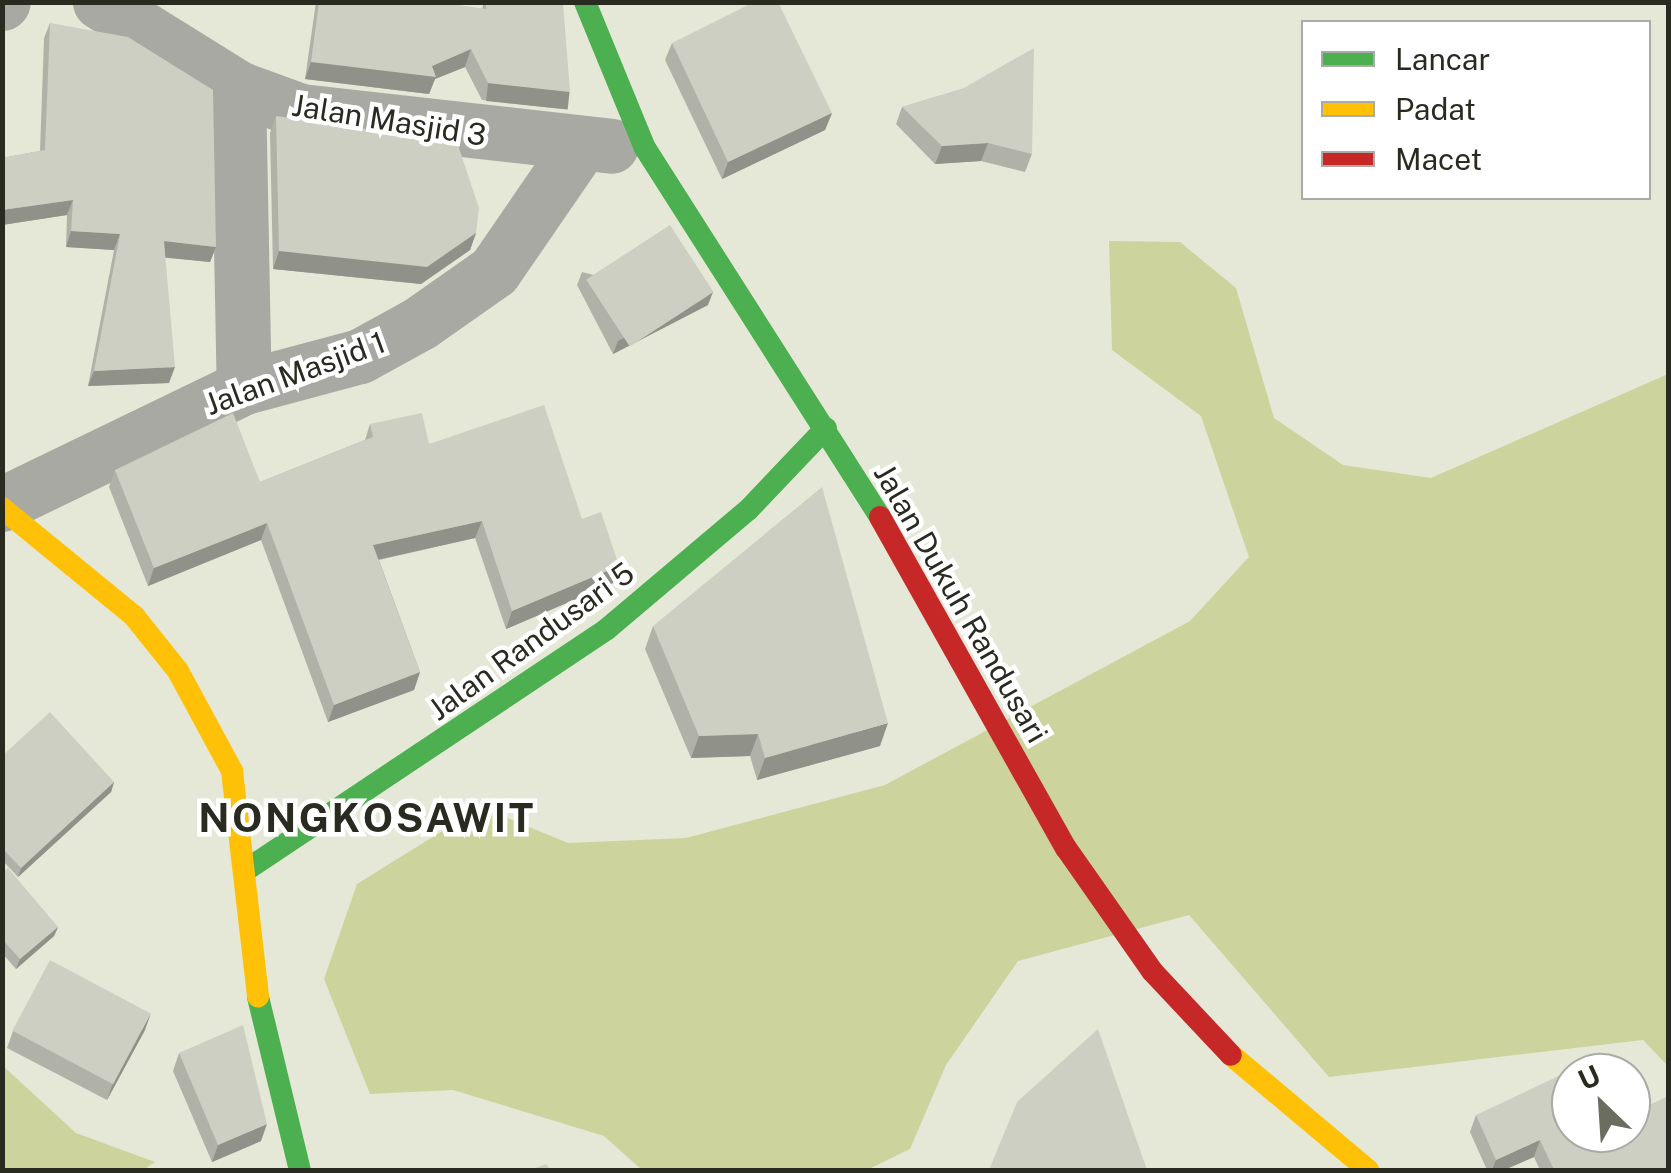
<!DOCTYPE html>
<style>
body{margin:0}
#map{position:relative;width:1671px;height:1173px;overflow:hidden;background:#e5e8d7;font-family:"Public Sans",sans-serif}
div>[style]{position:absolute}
.forest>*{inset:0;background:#ccd39d}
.street>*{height:55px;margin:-27.5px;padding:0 27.5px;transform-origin:27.5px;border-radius:27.5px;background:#a8a9a2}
.fast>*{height:22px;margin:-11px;padding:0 11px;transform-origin:11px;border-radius:11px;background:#4caf50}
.slow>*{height:22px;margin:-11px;padding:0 11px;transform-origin:11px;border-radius:11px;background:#ffc107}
.jam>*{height:22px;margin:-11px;padding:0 11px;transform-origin:11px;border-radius:11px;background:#c62828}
.wall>*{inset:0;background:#b0b2a7}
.shaded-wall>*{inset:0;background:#909188;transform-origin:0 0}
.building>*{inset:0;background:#cdcfc2;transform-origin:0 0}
span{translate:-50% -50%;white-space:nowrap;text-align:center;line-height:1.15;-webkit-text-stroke:9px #fff;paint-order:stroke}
.street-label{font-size:30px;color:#2a2b20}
.district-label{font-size:40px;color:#2a2b20;font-weight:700;letter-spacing:2.5px}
.frame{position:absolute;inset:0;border:5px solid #2a2b20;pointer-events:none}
.legend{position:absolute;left:1301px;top:20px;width:350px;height:180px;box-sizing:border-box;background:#fff;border:2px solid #aaaaa6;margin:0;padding:12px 18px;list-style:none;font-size:30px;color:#2a2b20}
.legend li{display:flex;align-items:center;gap:20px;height:50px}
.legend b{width:50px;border:2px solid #aaaaa6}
.north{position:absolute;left:1551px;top:1053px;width:100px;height:100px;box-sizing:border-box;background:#fff;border:2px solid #aaaaa6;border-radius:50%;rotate:335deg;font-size:28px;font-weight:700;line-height:40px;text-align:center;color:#2a2b20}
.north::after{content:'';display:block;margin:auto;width:35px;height:45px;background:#6b6d60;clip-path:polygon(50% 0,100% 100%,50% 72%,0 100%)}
</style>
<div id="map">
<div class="forest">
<div style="clip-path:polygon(1109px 241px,1180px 242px,1236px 288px,1274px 418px,1343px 465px,1431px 478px,1668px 374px,1668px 1066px,1643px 1040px,1329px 1077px,1189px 915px,1018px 961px,946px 1065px,910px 1149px,867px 1170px,642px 1170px,604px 1136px,453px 1090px,370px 1094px,324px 979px,357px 884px,481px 807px,568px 843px,686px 838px,885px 785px,1190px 621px,1249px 557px,1201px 416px,1112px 350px)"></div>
<div style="clip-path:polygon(3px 1066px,76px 1133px,155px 1162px,143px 1170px,3px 1170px)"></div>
</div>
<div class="street">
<div style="left:100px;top:2px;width:163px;rotate:31.9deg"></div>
<div style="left:238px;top:88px;width:67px;rotate:20.1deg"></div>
<div style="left:301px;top:111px;width:312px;rotate:6.4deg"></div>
<div style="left:2px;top:3px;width:1px;rotate:-45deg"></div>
<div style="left:238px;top:88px;width:299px;rotate:88.9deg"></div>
<div style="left:2px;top:504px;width:269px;rotate:-25.8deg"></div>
<div style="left:244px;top:387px;width:120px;rotate:-15deg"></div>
<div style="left:360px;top:356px;width:68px;rotate:-28.8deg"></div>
<div style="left:420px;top:323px;width:90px;rotate:-35.1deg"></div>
<div style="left:494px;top:271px;width:155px;rotate:-55.5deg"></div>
</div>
<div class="fast">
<div style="left:585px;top:2px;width:158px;rotate:67.7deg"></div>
<div style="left:645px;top:148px;width:437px;rotate:57.5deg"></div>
<div style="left:246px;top:870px;width:434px;rotate:-33.7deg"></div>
<div style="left:607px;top:629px;width:185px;rotate:-40.2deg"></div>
<div style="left:748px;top:510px;width:113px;rotate:-46.4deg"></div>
<div style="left:258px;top:997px;width:178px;rotate:76.4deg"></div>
</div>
<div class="slow">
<div style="left:2px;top:508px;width:171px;rotate:39.3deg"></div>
<div style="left:134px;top:616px;width:70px;rotate:51.3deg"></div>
<div style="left:178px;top:671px;width:114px;rotate:61.6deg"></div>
<div style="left:232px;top:771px;width:227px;rotate:83.4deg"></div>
<div style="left:1231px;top:1055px;width:179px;rotate:40deg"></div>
</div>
<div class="jam">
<div style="left:880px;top:517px;width:380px;rotate:60.7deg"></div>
<div style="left:1066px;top:848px;width:150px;rotate:55deg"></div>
<div style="left:1152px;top:971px;width:115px;rotate:46.8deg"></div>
</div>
<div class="wall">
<div style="clip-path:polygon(316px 2px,435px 2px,482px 9px,484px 2px,563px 2px,563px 109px,482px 100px,465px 67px,435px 79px,429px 94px,305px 79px)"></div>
<div style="clip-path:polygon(50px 23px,216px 247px,210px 262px,165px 257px,169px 383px,88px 386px,114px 250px,66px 247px,67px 215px,2px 225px,2px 158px,40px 151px,44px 38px)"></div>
<div style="clip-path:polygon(672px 43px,832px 113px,825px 130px,722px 179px,665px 60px)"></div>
<div style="clip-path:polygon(962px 89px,1032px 154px,1025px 172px,981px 161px,935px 164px,896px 124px,902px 107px)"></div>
<div style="clip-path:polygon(276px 116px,476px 233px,470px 250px,421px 284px,273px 269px,270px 133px)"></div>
<div style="clip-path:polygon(582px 272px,708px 305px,613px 354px,577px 285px)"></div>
<div style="clip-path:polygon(370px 424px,429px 444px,582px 519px,619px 566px,613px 583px,506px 629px,475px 538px,379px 560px,420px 672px,414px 690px,328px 722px,261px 540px,148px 586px,109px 487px,115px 470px,260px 482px,365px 440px)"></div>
<div style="clip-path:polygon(653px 626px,880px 746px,757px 780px,750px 756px,691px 758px,645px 649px)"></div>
<div style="clip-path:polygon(2px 756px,114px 782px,111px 792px,18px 877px,2px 860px)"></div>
<div style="clip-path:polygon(2px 873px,58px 927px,54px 936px,16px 969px,2px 953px)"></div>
<div style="clip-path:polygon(145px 1030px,107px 1100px,7px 1048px,13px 1031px)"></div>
<div style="clip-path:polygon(179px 1053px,261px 1141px,212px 1162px,173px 1071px)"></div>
<div style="clip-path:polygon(1476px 1115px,1571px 1133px,1668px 1170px,1540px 1170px,1534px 1157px,1504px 1170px,1487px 1170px,1470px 1132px)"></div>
</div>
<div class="shaded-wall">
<div style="clip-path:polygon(471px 49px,465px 67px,435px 79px,429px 94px,305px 79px,311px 62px,432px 66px)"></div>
<div style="left:488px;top:83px;width:82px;height:18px;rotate:6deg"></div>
<div style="clip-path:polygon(832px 113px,825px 130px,722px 179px,728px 162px)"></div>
<div style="clip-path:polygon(988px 143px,981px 161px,935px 164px,942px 146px)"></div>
<div style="clip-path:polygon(73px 200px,67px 215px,2px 225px,2px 210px)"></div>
<div style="clip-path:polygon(71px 231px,120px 234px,114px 250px,66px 247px)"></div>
<div style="clip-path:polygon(476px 233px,470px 250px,421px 284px,273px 269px,279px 251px)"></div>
<div style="clip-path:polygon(164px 241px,216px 247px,210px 262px,158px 257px)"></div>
<div style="clip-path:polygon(713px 292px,708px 305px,613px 354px,618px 341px)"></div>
<div style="clip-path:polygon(175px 367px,169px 383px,88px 386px,94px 371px)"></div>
<div style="clip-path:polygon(482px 521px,475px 538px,367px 562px,373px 545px)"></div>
<div style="clip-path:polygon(267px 523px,261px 540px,148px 586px,154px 568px)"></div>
<div style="clip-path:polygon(619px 566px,613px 583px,506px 629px,512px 611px)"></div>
<div style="clip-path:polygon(420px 672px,414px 690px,328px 722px,334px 705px)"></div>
<div style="clip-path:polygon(888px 723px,880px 746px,757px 780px,765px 758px)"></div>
<div style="clip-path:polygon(758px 734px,750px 756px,691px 758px,699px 736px)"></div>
<div style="clip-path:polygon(114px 782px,111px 792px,18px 877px,21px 868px)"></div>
<div style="clip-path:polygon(58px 927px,54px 936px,16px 969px,20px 959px)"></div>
<div style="clip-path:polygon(151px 1013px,145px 1030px,107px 1100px,113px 1083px)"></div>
<div style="clip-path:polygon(267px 1124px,261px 1141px,212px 1162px,218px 1145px)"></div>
<div style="clip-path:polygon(1540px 1140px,1534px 1157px,1504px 1170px,1492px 1170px,1496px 1160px)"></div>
</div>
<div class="building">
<div style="clip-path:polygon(319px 2px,435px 2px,486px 9px,486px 2px,563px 2px,570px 92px,488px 83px,471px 49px,432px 66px,436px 77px,311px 62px)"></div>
<div style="clip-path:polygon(754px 2px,778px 2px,832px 113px,728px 162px,672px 43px)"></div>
<div style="clip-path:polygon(50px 23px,128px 37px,213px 90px,216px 247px,164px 241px,175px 367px,94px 371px,120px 234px,71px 231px,73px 200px,2px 210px,2px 158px,45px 150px)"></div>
<div style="clip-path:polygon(1034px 48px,1032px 154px,988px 143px,942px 146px,902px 107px,962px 89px)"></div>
<div style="clip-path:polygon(276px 116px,457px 142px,479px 208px,476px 233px,427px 267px,279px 251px)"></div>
<div style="left:670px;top:225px;width:80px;height:100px;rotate:57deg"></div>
<div style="clip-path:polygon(544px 405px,582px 519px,601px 512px,619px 566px,512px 611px,482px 521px,373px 545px,420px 672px,334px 705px,267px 523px,154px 568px,115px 470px,233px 413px,260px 482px,373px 437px,370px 424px,422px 413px,429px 444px)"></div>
<div style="clip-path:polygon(822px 487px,888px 723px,765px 758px,758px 734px,699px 736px,653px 626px)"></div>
<div style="clip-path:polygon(50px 712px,114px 782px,21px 868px,2px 848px,2px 756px)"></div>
<div style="clip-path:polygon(8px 868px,58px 927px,20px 959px,2px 939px,2px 873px)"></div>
<div style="left:50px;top:960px;width:114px;height:80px;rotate:28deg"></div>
<div style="clip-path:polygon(243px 1025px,267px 1124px,218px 1145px,179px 1053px)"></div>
<div style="clip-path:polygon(1098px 1029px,1147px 1170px,989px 1170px,1017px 1102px)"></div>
<div style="clip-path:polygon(1584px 1064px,1588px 1073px,1571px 1073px,1571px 1133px,1631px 1133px,1631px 1114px,1668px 1096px,1668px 1170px,1554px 1170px,1540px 1140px,1496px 1160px,1476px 1115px)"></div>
<div style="clip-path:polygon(546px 1164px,551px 1170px,530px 1170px)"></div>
</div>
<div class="street-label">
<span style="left:389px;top:120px;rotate:9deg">Jalan Masjid 3</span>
<span style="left:295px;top:373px;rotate:-20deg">Jalan Masjid 1</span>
<span style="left:961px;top:603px;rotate:60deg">Jalan Dukuh Randusari</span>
<span style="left:531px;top:641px;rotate:-36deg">Jalan Randusari 5</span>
</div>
<div class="district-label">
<span style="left:367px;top:818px">NONGKOSAWIT</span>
</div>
<div class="frame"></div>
<ul class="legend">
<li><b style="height:12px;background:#4caf50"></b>Lancar</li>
<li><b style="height:12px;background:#ffc107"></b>Padat</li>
<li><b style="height:12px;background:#c62828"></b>Macet</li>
</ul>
<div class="north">U</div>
</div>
